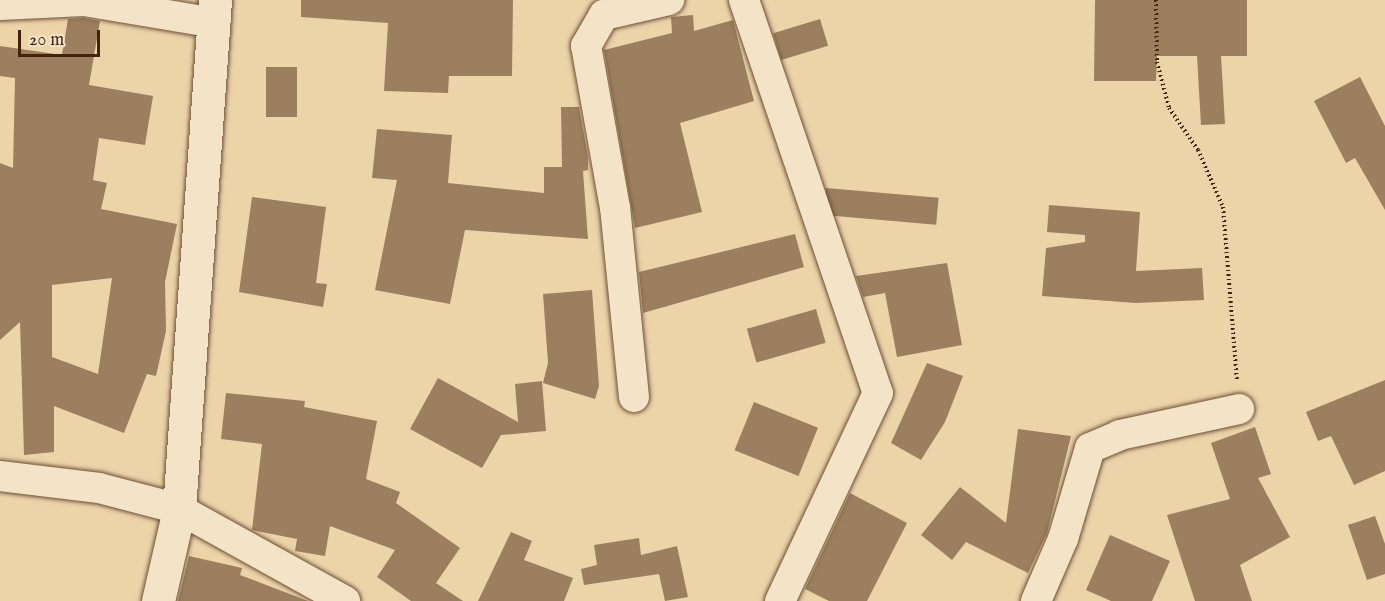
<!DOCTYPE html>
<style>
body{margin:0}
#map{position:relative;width:1385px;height:601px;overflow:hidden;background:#ecd4a9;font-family:"IM FELL English",serif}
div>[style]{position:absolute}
.building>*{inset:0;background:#9b7f5f;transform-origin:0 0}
.path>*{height:4px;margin-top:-2px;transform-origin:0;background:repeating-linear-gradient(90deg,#44230f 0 1.5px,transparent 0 4.5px)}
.roads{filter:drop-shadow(0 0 2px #6e4f36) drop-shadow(0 0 2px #6e4f36)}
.street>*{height:30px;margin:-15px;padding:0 15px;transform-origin:15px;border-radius:15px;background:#f3e3c7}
.secondary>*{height:33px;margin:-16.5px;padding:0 16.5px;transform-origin:16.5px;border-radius:16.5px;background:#f3e3c7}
span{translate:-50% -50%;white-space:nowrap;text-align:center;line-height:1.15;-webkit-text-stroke:5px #f3e3c7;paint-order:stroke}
.scale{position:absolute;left:18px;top:30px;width:82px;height:27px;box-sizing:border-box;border:3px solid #44230f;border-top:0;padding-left:8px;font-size:18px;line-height:21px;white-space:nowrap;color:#44230f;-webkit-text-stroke:4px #f3e3c7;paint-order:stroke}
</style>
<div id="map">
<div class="building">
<div style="clip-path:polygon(301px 0,513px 0,512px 76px,449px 76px,448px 93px,384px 91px,388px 23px,301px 17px)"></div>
<div style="clip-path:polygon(1095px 0,1247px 0,1247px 56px,1221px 56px,1225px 124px,1201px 125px,1197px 56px,1157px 56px,1156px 81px,1094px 81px)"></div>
<div style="clip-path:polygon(693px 15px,694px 31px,733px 20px,754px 101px,680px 123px,702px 212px,635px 228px,604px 50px,672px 33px,671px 17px)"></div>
<div style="clip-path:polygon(evenodd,83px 18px,100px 21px,89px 85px,153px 96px,145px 145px,99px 138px,93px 180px,107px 183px,101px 209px,177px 224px,165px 282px,166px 331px,156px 376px,147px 374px,124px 433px,54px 406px,54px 452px,24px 455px,20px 322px,0 340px,0 163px,13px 168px,15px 78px,0 76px,0 46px,62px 55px,68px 19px,83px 18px,112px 278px,98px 374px,52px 357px,52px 285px,112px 278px)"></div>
<div style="left:820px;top:19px;width:28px;height:49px;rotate:73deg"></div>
<div style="left:266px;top:67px;width:31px;height:50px"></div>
<div style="clip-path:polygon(1360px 77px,1385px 126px,1385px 210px,1355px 158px,1346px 163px,1314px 101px)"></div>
<div style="clip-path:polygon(561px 107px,579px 107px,588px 157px,588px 170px,583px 171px,588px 239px,465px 230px,450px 304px,375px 290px,397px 180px,372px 178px,377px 129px,452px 135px,448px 183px,544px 193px,544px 167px,562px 167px)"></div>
<div style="left:826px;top:188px;width:113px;height:27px;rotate:5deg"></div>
<div style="clip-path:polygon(252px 197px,326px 207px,316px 283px,327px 284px,323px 307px,239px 292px)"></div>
<div style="clip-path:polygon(1049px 205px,1140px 212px,1136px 271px,1202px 268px,1204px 300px,1136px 303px,1042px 296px,1046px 248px,1085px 242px,1085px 235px,1047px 232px)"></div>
<div style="clip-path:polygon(795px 234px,804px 267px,643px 313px,639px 272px)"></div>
<div style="clip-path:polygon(947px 263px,962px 345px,897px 357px,885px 293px,863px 297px,856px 276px)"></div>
<div style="clip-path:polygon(592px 290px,599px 386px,595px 399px,543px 383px,548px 363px,543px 294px)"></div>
<div style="left:816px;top:309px;width:35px;height:72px;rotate:74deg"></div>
<div style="clip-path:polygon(927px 363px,963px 376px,945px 422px,921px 460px,891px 443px)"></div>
<div style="clip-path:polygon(438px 378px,518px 422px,515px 384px,542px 381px,546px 431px,501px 435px,482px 468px,410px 429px)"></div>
<div style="clip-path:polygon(1385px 380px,1385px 471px,1354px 485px,1331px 436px,1318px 441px,1306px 412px)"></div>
<div style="clip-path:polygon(226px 393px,305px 401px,304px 407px,377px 421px,366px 479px,400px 492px,396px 503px,460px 548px,436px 583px,463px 601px,411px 601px,377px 577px,395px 550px,330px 526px,325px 556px,295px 551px,297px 539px,252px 530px,262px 444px,221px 439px)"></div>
<div style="left:754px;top:402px;width:69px;height:52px;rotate:22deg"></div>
<div style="clip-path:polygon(1255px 427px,1271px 474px,1258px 478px,1290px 537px,1240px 565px,1252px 601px,1195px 601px,1167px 515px,1230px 499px,1211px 443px)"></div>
<div style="clip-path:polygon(1018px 429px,1071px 436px,1047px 533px,1028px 573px,966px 542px,952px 560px,921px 535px,960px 487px,1006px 523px)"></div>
<div style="clip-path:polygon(850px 493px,907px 523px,867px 601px,829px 601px,805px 589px)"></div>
<div style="clip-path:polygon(1375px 516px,1385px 544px,1385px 574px,1367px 580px,1348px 525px)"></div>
<div style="clip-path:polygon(511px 532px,532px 541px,524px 560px,573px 578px,564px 601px,478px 601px)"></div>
<div style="clip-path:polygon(1110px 535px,1170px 561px,1152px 601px,1111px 601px,1086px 590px)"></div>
<div style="clip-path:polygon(639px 538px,641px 555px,677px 546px,688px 597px,665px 601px,659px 574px,584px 585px,581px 569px,597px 565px,594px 545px)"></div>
<div style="clip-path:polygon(189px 556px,242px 568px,240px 575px,308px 601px,178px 601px)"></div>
</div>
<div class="path">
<div style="left:1156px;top:0;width:62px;rotate:89.1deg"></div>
<div style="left:1157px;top:62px;width:48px;rotate:75.4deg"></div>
<div style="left:1169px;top:108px;width:51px;rotate:55.4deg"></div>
<div style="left:1198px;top:150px;width:62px;rotate:66.3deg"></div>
<div style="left:1223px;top:207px;width:175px;rotate:85.4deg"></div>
</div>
<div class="roads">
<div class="street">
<div style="left:744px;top:0;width:415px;rotate:71.2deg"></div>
<div style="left:878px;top:393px;width:230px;rotate:115.2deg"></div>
<div style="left:0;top:5px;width:84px;rotate:-2.7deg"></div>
<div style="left:84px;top:1px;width:133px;rotate:9.5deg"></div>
<div style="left:634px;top:397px;width:190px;rotate:-95.7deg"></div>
<div style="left:615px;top:208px;width:165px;rotate:-100.1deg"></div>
<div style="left:586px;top:46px;width:36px;rotate:-60deg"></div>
<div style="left:604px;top:15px;width:67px;rotate:-13deg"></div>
<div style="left:0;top:476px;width:100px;rotate:6.9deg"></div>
<div style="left:99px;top:488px;width:83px;rotate:14.7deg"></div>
<div style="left:179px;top:509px;width:190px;rotate:29deg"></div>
<div style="left:1036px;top:601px;width:68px;rotate:-66.5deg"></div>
<div style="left:1063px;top:539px;width:95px;rotate:-73.5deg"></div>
<div style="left:1090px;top:448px;width:33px;rotate:-23deg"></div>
<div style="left:1120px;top:435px;width:122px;rotate:-12.3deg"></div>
</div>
<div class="secondary">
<div style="left:158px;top:601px;width:94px;rotate:-77.1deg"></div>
<div style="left:179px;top:509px;width:510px;rotate:-85.95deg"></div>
</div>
</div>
<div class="scale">20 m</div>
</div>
